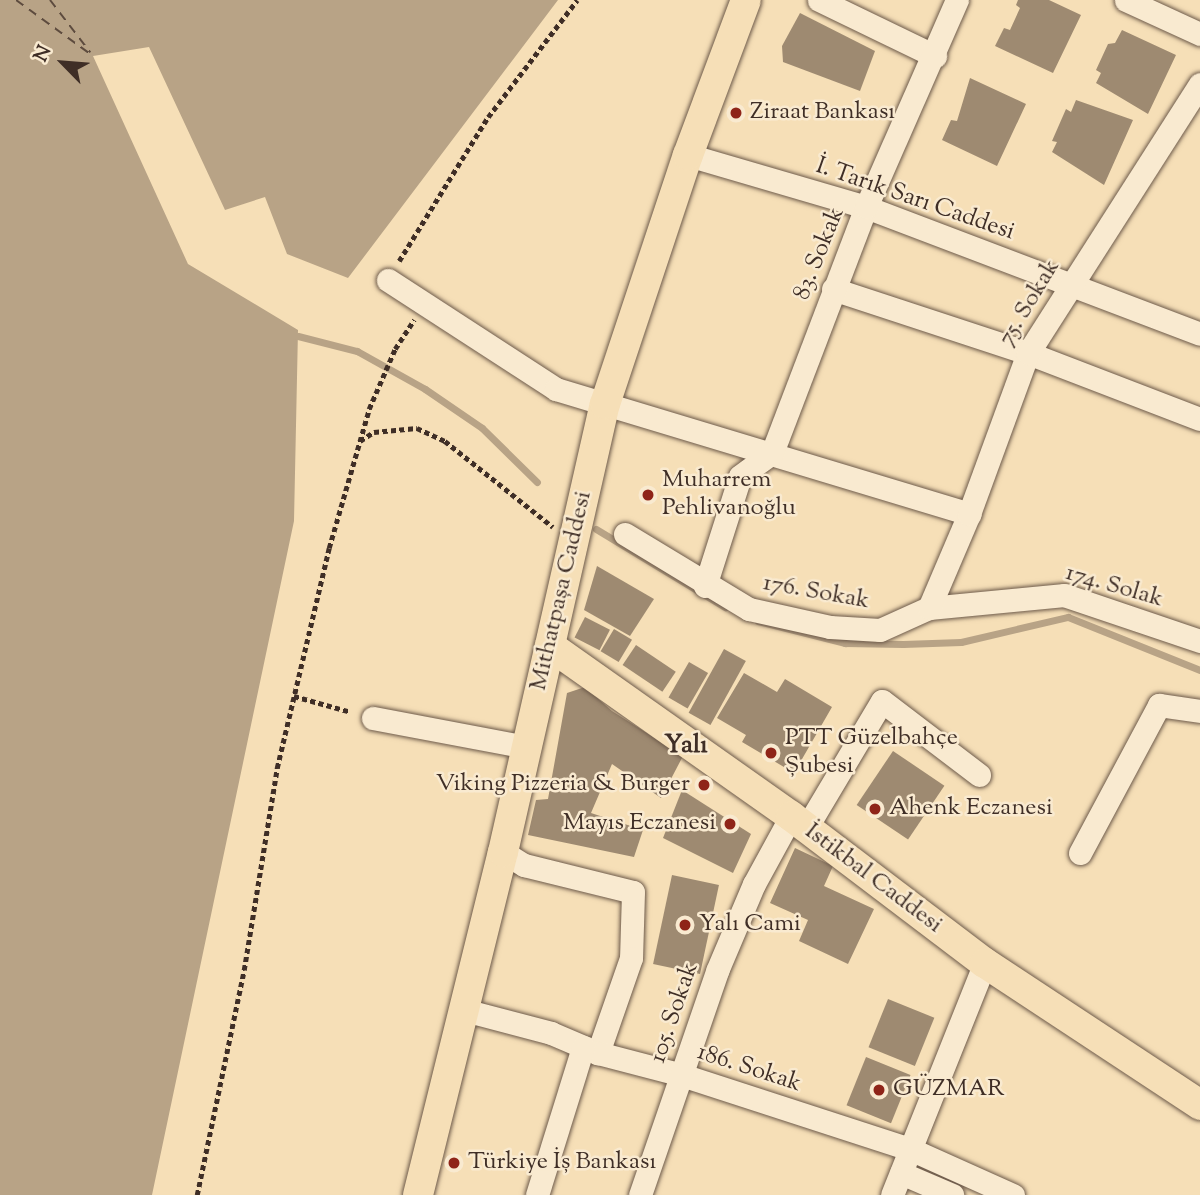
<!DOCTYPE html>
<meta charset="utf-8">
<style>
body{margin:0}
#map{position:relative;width:1200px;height:1195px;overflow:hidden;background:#f6dfb7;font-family:"Sorts Mill Goudy",serif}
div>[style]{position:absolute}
.water>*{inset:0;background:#b8a386}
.stream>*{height:7px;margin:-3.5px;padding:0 3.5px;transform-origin:3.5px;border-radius:3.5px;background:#b8a386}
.ferry>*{height:2px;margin-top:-1px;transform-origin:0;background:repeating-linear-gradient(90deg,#5d4b3e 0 9px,transparent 0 16px)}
.building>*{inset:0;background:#9e8a71;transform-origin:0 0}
.path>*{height:4.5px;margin-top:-2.25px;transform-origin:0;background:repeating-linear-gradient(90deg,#3f2e26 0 5px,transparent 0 8.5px)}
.roads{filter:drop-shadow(0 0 2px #6d5a4a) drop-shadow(0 0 2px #6d5a4a)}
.minor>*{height:23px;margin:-11.5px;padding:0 11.5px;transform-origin:11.5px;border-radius:11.5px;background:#f9ead0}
.major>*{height:30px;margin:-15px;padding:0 15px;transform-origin:15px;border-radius:15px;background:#f6dfb7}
.dots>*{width:19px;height:19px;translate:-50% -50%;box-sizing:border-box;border:4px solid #f9ead0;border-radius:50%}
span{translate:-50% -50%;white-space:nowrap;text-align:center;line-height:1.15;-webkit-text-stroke:5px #f9ead0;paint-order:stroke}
.poi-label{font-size:24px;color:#3f2e26}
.left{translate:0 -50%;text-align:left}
.right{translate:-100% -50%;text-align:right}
.street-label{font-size:24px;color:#3f2e26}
.neighbourhood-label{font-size:26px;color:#3f2e26;font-weight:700}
.north{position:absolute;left:28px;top:28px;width:70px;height:70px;-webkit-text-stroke:5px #f9ead0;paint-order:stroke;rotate:295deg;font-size:19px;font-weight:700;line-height:28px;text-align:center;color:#3f2e26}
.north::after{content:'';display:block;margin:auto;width:24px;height:32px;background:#3f2e26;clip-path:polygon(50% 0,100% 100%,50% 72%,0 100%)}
</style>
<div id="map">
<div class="water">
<div style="clip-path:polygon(0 0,558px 0,348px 278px,287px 254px,265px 197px,225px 210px,149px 47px,93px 56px,188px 264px,298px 330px,294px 521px,152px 1195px,0 1195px)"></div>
</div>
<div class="stream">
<div style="left:298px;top:336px;width:61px;rotate:14.3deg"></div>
<div style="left:357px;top:351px;width:78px;rotate:29.2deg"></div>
<div style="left:425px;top:389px;width:69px;rotate:34.4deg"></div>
<div style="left:482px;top:428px;width:77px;rotate:44.5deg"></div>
<div style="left:596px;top:529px;width:151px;rotate:31.2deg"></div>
<div style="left:758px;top:621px;width:90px;rotate:14.2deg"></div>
<div style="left:845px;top:643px;width:58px;rotate:1deg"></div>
<div style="left:903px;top:644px;width:58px;rotate:-2deg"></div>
<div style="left:961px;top:642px;width:110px;rotate:-13.2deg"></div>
<div style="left:1068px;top:617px;width:142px;rotate:21.9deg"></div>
</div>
<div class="ferry">
<div style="left:16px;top:0;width:95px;rotate:36deg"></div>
<div style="left:50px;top:0;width:66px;rotate:52.4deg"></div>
</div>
<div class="building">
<div style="clip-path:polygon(1018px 0,1049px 0,1081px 15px,1053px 73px,995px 46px,1004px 28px,1010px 30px,1020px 8px,1016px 5px)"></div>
<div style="clip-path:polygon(800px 13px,875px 51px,860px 91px,783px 62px,782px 46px)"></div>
<div style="clip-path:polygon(1122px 30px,1176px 55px,1148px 114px,1096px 83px,1101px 73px,1096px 70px,1108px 44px,1115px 43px)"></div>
<div style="clip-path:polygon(970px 78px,1026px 104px,997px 166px,942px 140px,951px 120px,957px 121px)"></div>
<div style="clip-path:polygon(1076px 100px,1133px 120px,1104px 185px,1052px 152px,1057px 142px,1052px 141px,1066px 109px,1071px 112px)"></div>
<div style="clip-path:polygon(597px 566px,654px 599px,630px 636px,584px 610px)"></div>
<div style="left:585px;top:617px;width:28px;height:23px;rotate:27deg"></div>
<div style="left:614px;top:629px;width:21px;height:26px;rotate:31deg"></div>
<div style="left:636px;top:645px;width:48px;height:24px;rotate:34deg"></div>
<div style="left:724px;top:649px;width:25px;height:73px;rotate:29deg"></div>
<div style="left:689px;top:662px;width:22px;height:41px;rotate:30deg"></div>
<div style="clip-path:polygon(744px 673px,777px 692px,785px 679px,832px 707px,794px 773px,742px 742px,746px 735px,717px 718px)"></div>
<div style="clip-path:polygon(585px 687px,612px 711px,683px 756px,661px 798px,612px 764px,591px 813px,643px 830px,634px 857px,528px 835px,536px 800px,548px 799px,567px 693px)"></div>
<div style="left:893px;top:751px;width:62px;height:65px;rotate:34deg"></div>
<div style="clip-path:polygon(682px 790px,751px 834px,733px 873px,663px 838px)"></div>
<div style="clip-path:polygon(795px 848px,833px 866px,824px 886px,874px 909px,848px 964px,799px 941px,808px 920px,770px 903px)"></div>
<div style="left:672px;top:875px;width:48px;height:91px;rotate:12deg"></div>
<div style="left:888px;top:999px;width:50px;height:52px;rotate:22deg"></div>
<div style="left:866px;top:1057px;width:48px;height:52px;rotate:22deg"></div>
</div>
<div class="path">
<div style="left:399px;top:261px;width:169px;rotate:-58.3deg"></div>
<div style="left:488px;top:117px;width:147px;rotate:-52.7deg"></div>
<div style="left:360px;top:441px;width:17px;rotate:-33deg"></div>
<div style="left:374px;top:432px;width:43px;rotate:-5.3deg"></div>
<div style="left:417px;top:428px;width:31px;rotate:25deg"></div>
<div style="left:445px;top:441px;width:138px;rotate:38.5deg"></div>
<div style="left:294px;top:696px;width:59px;rotate:15.7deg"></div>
<div style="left:197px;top:1195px;width:230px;rotate:-78.2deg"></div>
<div style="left:244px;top:970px;width:205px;rotate:-80.7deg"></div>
<div style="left:277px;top:768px;width:226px;rotate:-76.7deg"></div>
<div style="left:329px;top:548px;width:145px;rotate:-73.9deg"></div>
<div style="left:369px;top:409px;width:65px;rotate:-66.6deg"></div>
<div style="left:395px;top:349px;width:35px;rotate:-57deg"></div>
</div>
<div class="roads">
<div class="minor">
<div style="left:819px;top:0;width:129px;rotate:25.8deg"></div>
<div style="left:1126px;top:0;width:81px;rotate:24.7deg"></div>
<div style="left:688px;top:155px;width:185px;rotate:16.3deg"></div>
<div style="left:866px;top:207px;width:357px;rotate:20.8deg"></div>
<div style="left:388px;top:280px;width:200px;rotate:33deg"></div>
<div style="left:556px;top:389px;width:432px;rotate:16.8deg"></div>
<div style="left:833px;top:289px;width:205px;rotate:18.2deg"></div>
<div style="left:1028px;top:353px;width:184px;rotate:21deg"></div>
<div style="left:772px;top:453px;width:263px;rotate:-69.1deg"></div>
<div style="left:866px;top:207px;width:226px;rotate:-66.3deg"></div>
<div style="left:625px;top:534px;width:145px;rotate:31.2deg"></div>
<div style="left:749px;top:609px;width:83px;rotate:12.5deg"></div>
<div style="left:830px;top:627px;width:50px;rotate:3.4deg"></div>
<div style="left:880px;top:630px;width:54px;rotate:-24.2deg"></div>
<div style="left:929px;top:608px;width:136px;rotate:-5.5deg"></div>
<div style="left:1064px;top:595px;width:144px;rotate:18.7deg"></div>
<div style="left:705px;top:586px;width:115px;rotate:-72.3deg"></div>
<div style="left:740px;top:476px;width:39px;rotate:-36deg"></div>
<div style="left:929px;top:608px;width:102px;rotate:-66.9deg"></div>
<div style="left:969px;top:514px;width:171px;rotate:-69.9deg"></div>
<div style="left:1028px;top:353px;width:319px;rotate:-57.4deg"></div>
<div style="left:373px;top:718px;width:157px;rotate:10.7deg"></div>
<div style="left:805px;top:830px;width:150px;rotate:-59.2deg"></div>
<div style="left:882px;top:701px;width:122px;rotate:37.3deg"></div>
<div style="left:503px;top:852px;width:25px;rotate:32deg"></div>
<div style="left:524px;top:865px;width:112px;rotate:13.9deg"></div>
<div style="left:633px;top:892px;width:66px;rotate:91.7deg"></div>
<div style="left:631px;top:958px;width:101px;rotate:109.2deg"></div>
<div style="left:1080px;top:853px;width:168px;rotate:-61.9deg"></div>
<div style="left:1159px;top:705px;width:41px;rotate:8.3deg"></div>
<div style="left:464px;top:1010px;width:90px;rotate:14.8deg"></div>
<div style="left:551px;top:1033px;width:51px;rotate:23.1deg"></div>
<div style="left:598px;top:1053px;width:87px;rotate:14.7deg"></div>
<div style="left:682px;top:1075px;width:240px;rotate:18deg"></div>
<div style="left:910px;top:1149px;width:113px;rotate:24.1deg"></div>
<div style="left:901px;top:1173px;width:56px;rotate:23.3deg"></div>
<div style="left:537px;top:1195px;width:155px;rotate:-72.7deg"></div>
<div style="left:640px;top:1195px;width:237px;rotate:-71deg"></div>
<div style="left:717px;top:971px;width:95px;rotate:-67deg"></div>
<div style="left:754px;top:884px;width:77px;rotate:-61.4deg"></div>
<div style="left:892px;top:1195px;width:250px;rotate:-68.2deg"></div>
</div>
<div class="major">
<div style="left:550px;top:646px;width:295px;rotate:35.2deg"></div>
<div style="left:791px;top:816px;width:243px;rotate:37.2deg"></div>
<div style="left:985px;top:963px;width:258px;rotate:33.4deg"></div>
<div style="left:418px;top:1195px;width:353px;rotate:-76.1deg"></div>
<div style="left:503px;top:852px;width:459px;rotate:-77.2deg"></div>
<div style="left:605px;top:404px;width:262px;rotate:-71.6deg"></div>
<div style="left:688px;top:155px;width:165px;rotate:-69.5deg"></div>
</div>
</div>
<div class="dots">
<div style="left:736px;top:113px;background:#8f2418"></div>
<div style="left:648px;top:495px;background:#8f2418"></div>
<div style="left:771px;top:753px;background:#8f2418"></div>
<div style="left:704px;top:785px;background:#8f2418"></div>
<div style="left:875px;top:809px;background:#8f2418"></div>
<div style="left:730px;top:824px;background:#8f2418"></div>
<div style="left:685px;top:925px;background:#8f2418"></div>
<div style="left:879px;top:1090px;background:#8f2418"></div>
<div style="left:454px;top:1163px;background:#8f2418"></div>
</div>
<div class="poi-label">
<span class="left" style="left:750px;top:113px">Ziraat Bankası</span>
<span class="left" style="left:662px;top:495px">Muharrem<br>Pehlivanoğlu</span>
<span class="left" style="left:785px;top:753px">PTT Güzelbahçe<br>Şubesi</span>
<span class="right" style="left:690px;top:785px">Viking Pizzeria &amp; Burger</span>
<span class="left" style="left:889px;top:809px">Ahenk Eczanesi</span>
<span class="right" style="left:716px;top:824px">Mayıs Eczanesi</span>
<span class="left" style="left:699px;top:925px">Yalı Cami</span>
<span class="left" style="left:893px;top:1090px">GÜZMAR</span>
<span class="left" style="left:468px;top:1163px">Türkiye İş Bankası</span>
</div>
<div class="street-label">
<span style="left:915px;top:200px;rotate:19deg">İ. Tarık Sarı Caddesi</span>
<span style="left:820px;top:254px;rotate:-68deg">83. Sokak</span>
<span style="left:1030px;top:303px;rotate:-59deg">75. Sokak</span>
<span style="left:1114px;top:587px;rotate:16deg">174. Solak</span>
<span style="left:562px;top:591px;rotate:-77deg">Mithatpaşa Caddesi</span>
<span style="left:816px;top:593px;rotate:10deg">176. Sokak</span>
<span style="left:873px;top:879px;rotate:37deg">İstikbal Caddesi</span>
<span style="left:675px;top:1013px;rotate:-71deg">105. Sokak</span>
<span style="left:749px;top:1069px;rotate:18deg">186. Sokak</span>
</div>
<div class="neighbourhood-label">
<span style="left:686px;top:746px">Yalı</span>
</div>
<div class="north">N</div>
</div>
